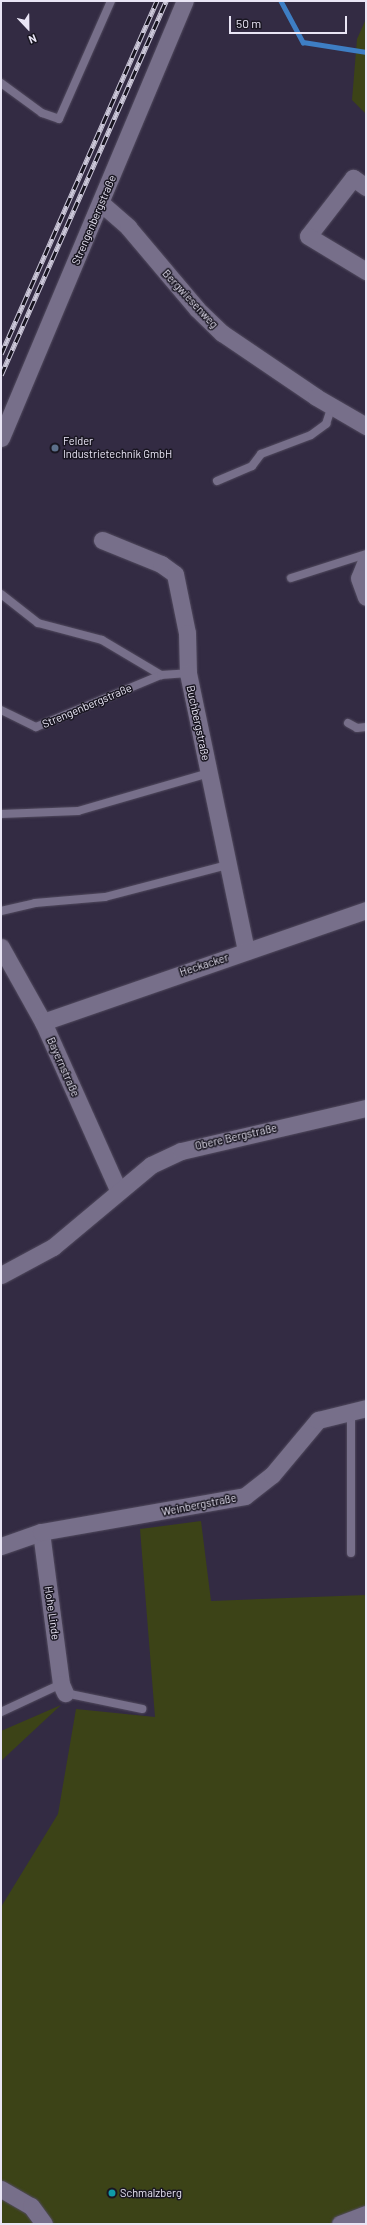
<!DOCTYPE html>
<meta charset="utf-8">
<style>
body{margin:0}
#map{position:relative;width:367px;height:2225px;overflow:hidden;background:#332b43;font-family:Barlow,sans-serif}
div>[style]{position:absolute}
.green>*{inset:0;background:#3c4317}
.stream>*{height:4.5px;margin:-2.25px;padding:0 2.25px;transform-origin:2.25px;border-radius:2.25px;background:#3e7ec4}
.roads{filter:drop-shadow(0 0 1px #514a5e) drop-shadow(0 0 1px #514a5e)}
.lane>*{height:8px;margin:-4px;padding:0 4px;transform-origin:4px;border-radius:4px;background:#776f8a}
.street>*{height:17px;margin:-8.5px;padding:0 8.5px;transform-origin:8.5px;border-radius:8.5px;background:#776f8a}
.rail>*{height:4.5px;margin-top:-2.25px;transform-origin:0;background:repeating-linear-gradient(90deg,#191621 0 9px,#cbc7d8 0 18px);box-sizing:border-box;border-block:1px solid #cbc7d8}
.dots>*{width:11px;height:11px;translate:-50% -50%;box-sizing:border-box;border:2px solid #191621;border-radius:50%}
span{translate:-50% -50%;white-space:nowrap;text-align:center;line-height:1.15;-webkit-text-stroke:3px #191621;paint-order:stroke}
.street-label{font-size:11px;color:#e9e5f5}
.poi-label{font-size:11px;color:#e9e5f5}
.left{translate:0 -50%;text-align:left}
.frame{position:absolute;inset:0;border:2px solid #e9e5f5;pointer-events:none}
.north{position:absolute;left:8px;top:8px;width:40px;height:40px;-webkit-text-stroke:3px #191621;paint-order:stroke;rotate:158deg;font-size:11px;font-weight:700;line-height:16px;text-align:center;color:#e9e5f5}
.north::after{content:'';display:block;margin:auto;width:14px;height:18px;background:#e9e5f5;clip-path:polygon(50% 0,100% 100%,50% 72%,0 100%)}
.scale{position:absolute;left:229px;top:16px;width:118px;height:18px;box-sizing:border-box;border:2px solid #e9e5f5;border-top:0;padding-left:5px;font-size:12px;line-height:14px;white-space:nowrap;color:#e9e5f5;-webkit-text-stroke:3px #191621;paint-order:stroke}
</style>
<div id="map">
<div class="green">
<div style="clip-path:polygon(366px 19px,366px 114px,352px 100px,357px 39px)"></div>
<div style="clip-path:polygon(201px 1521px,211px 1601px,366px 1595px,366px 2224px,1px 2224px,1px 1907px,58px 1814px,76px 1709px,155px 1717px,140px 1529px)"></div>
<div style="clip-path:polygon(61px 1705px,1px 1761px,1px 1731px)"></div>
</div>
<div class="stream">
<div style="left:281px;top:1px;width:47px;rotate:61.8deg"></div>
<div style="left:303px;top:42px;width:64px;rotate:9deg"></div>
</div>
<div class="roads">
<div class="lane">
<div style="left:1px;top:83px;width:51px;rotate:36.2deg"></div>
<div style="left:42px;top:113px;width:18px;rotate:19deg"></div>
<div style="left:59px;top:119px;width:129px;rotate:-66.2deg"></div>
<div style="left:217px;top:481px;width:38px;rotate:-23deg"></div>
<div style="left:252px;top:466px;width:15px;rotate:-53deg"></div>
<div style="left:261px;top:454px;width:53px;rotate:-20.8deg"></div>
<div style="left:311px;top:435px;width:19px;rotate:-36deg"></div>
<div style="left:326px;top:424px;width:19px;rotate:-72deg"></div>
<div style="left:291px;top:578px;width:79px;rotate:-17.7deg"></div>
<div style="left:1px;top:594px;width:47px;rotate:38.1deg"></div>
<div style="left:38px;top:623px;width:66px;rotate:14.9deg"></div>
<div style="left:102px;top:640px;width:69px;rotate:30.7deg"></div>
<div style="left:1px;top:710px;width:39px;rotate:26deg"></div>
<div style="left:36px;top:727px;width:135px;rotate:-22.6deg"></div>
<div style="left:161px;top:675px;width:27px;rotate:-4deg"></div>
<div style="left:348px;top:723px;width:10px;rotate:29deg"></div>
<div style="left:357px;top:728px;width:9px;rotate:-6deg"></div>
<div style="left:1px;top:814px;width:77px;rotate:-2.2deg"></div>
<div style="left:78px;top:811px;width:136px;rotate:-16.2deg"></div>
<div style="left:1px;top:911px;width:35px;rotate:-13deg"></div>
<div style="left:35px;top:903px;width:70px;rotate:-4.9deg"></div>
<div style="left:105px;top:897px;width:126px;rotate:-14.7deg"></div>
<div style="left:351px;top:1553px;width:142px;rotate:-90deg"></div>
<div style="left:65px;top:1693px;width:79px;rotate:11.7deg"></div>
<div style="left:1px;top:1712px;width:66px;rotate:-25deg"></div>
</div>
<div class="street">
<div style="left:366px;top:187px;width:16px;rotate:-145deg"></div>
<div style="left:353px;top:178px;width:73px;rotate:127.8deg"></div>
<div style="left:308px;top:236px;width:68px;rotate:31.1deg"></div>
<div style="left:102px;top:204px;width:35px;rotate:41deg"></div>
<div style="left:128px;top:227px;width:107px;rotate:49.9deg"></div>
<div style="left:197px;top:309px;width:35px;rotate:44deg"></div>
<div style="left:222px;top:333px;width:114px;rotate:34.2deg"></div>
<div style="left:316px;top:397px;width:58px;rotate:30.1deg"></div>
<div style="left:1px;top:438px;width:474px;rotate:-67.2deg"></div>
<div style="left:102px;top:540px;width:64px;rotate:22.1deg"></div>
<div style="left:161px;top:564px;width:17px;rotate:36deg"></div>
<div style="left:175px;top:574px;width:60px;rotate:78.5deg"></div>
<div style="left:187px;top:633px;width:40px;rotate:88.6deg"></div>
<div style="left:188px;top:673px;width:284px;rotate:78.2deg"></div>
<div style="left:366px;top:561px;width:18px;rotate:112deg"></div>
<div style="left:359px;top:578px;width:20px;rotate:70deg"></div>
<div style="left:1px;top:947px;width:86px;rotate:60.8deg"></div>
<div style="left:43px;top:1022px;width:184px;rotate:65.9deg"></div>
<div style="left:43px;top:1022px;width:342px;rotate:-19.1deg"></div>
<div style="left:1px;top:1275px;width:59px;rotate:-28.3deg"></div>
<div style="left:53px;top:1247px;width:128px;rotate:-39.9deg"></div>
<div style="left:151px;top:1165px;width:33px;rotate:-25deg"></div>
<div style="left:181px;top:1151px;width:190px;rotate:-13.1deg"></div>
<div style="left:41px;top:1532px;width:153px;rotate:82.5deg"></div>
<div style="left:61px;top:1684px;width:10px;rotate:66deg"></div>
<div style="left:1px;top:1546px;width:42px;rotate:-19.3deg"></div>
<div style="left:41px;top:1532px;width:207px;rotate:-10deg"></div>
<div style="left:245px;top:1496px;width:34px;rotate:-38deg"></div>
<div style="left:272px;top:1475px;width:72px;rotate:-50.1deg"></div>
<div style="left:318px;top:1420px;width:49px;rotate:-14deg"></div>
<div style="left:1px;top:2189px;width:34px;rotate:30deg"></div>
<div style="left:31px;top:2206px;width:22px;rotate:54deg"></div>
<div style="left:340px;top:2224px;width:28px;rotate:-21deg"></div>
</div>
</div>
<div class="rail">
<div style="left:1px;top:354px;width:386px;rotate:-66.2deg"></div>
<div style="left:1px;top:375px;width:409px;rotate:-66.2deg"></div>
</div>
<div class="dots">
<div style="left:55px;top:448px;background:#5c6f8a"></div>
<div style="left:112px;top:2193px;background:#0f9aa8"></div>
</div>
<div class="street-label">
<span style="left:94px;top:220px;rotate:-67deg">Strengenbergstraße</span>
<span style="left:190px;top:299px;rotate:47deg">Bergwiesenweg</span>
<span style="left:87px;top:706px;rotate:-23deg">Strengenbergstraße</span>
<span style="left:198px;top:723px;rotate:78deg">Buchbergstraße</span>
<span style="left:204px;top:965px;rotate:-18deg">Heckacker</span>
<span style="left:63px;top:1067px;rotate:66deg">Bayernstraße</span>
<span style="left:236px;top:1137px;rotate:-13deg">Obere Bergstraße</span>
<span style="left:199px;top:1505px;rotate:-11deg">Weinbergstraße</span>
<span style="left:52px;top:1613px;rotate:82deg">Hohe Linde</span>
</div>
<div class="poi-label">
<span class="left" style="left:63px;top:448px">Felder<br>Industrietechnik GmbH</span>
<span class="left" style="left:120px;top:2193px">Schmalzberg</span>
</div>
<div class="frame"></div>
<div class="north">N</div>
<div class="scale">50 m</div>
</div>
